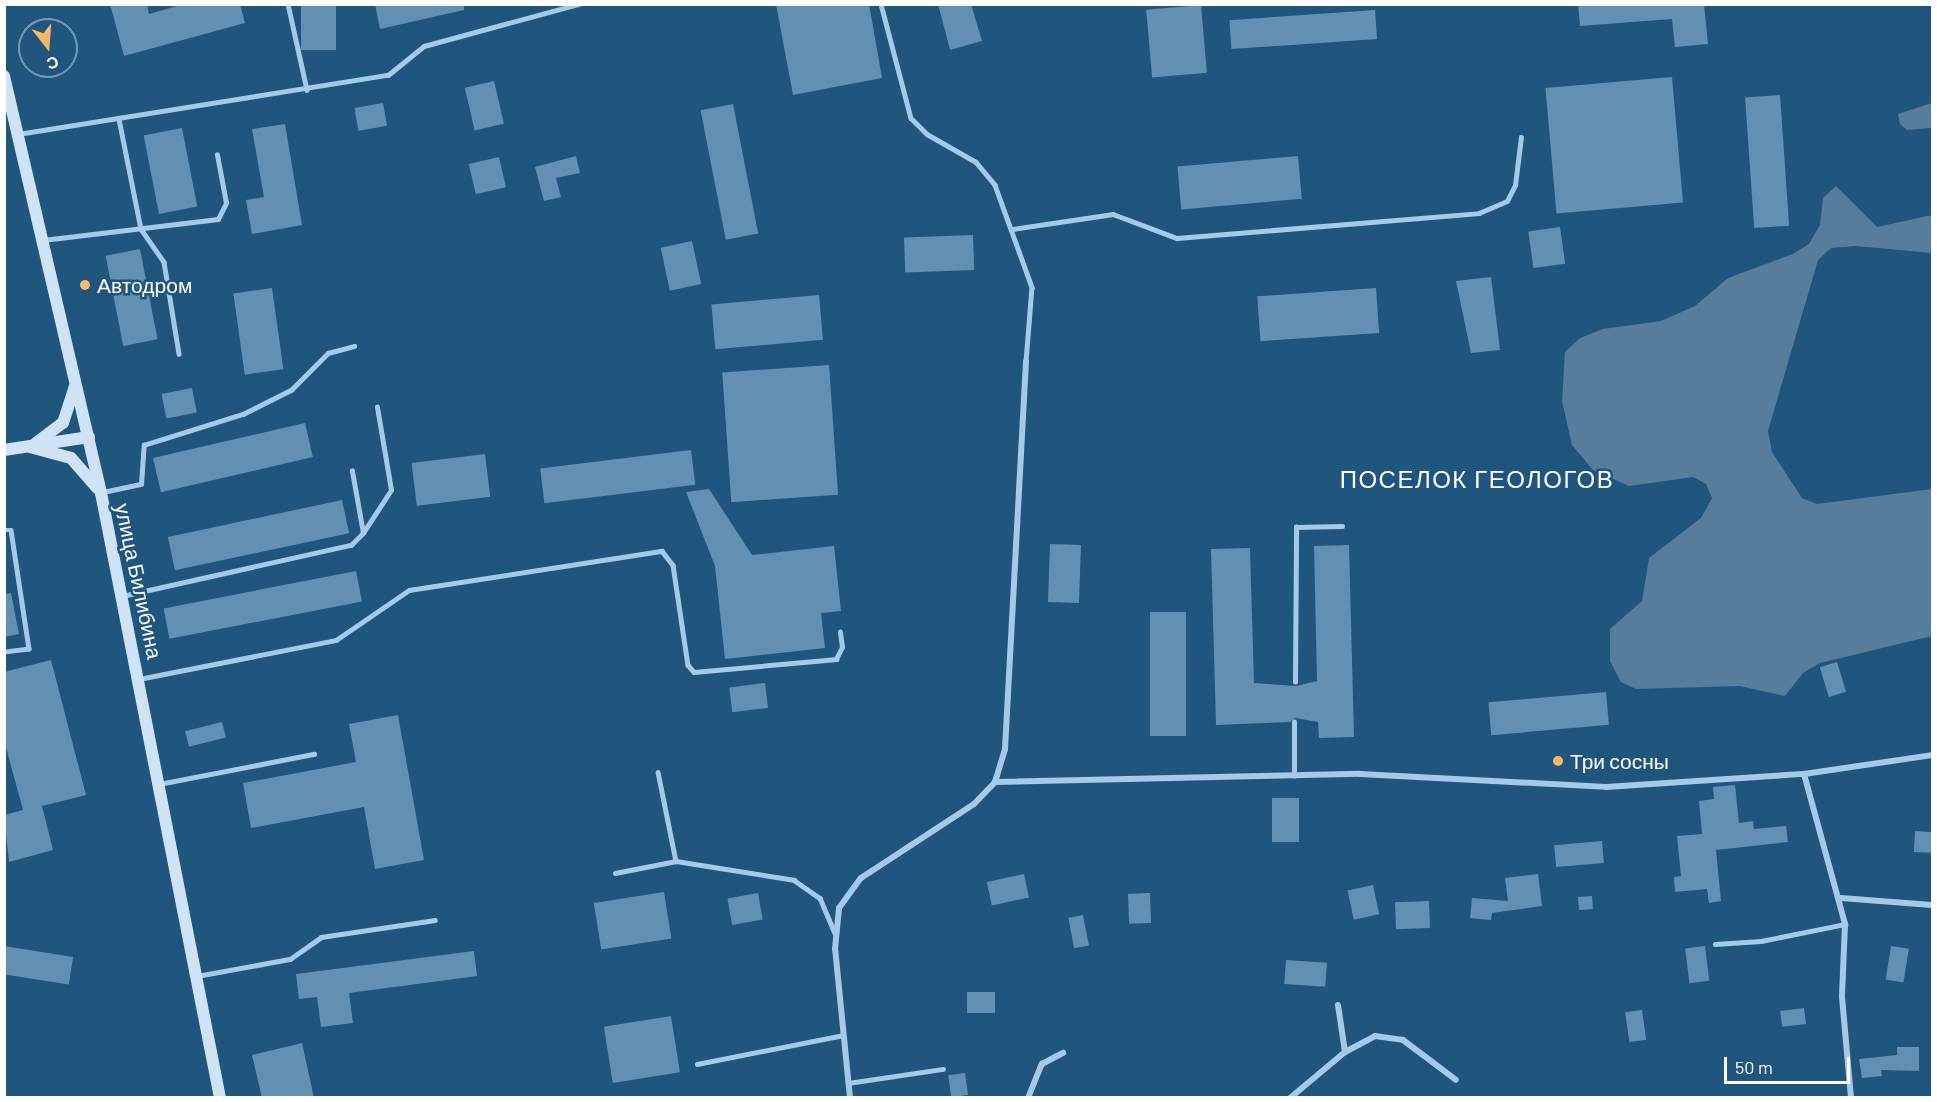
<!DOCTYPE html>
<meta charset="utf-8">
<style>
body{margin:0}
#map{position:relative;width:1937px;height:1102px;overflow:hidden;background:#20557e;font-family:Barlow,sans-serif}
div>[style]{position:absolute}
.water>*{inset:0;background:#567d9b}
.building>*{inset:0;background:#6190b3;transform-origin:0 0}
.service>*{height:4.5px;margin:-2.25px;padding:0 2.25px;transform-origin:2.25px;border-radius:2.25px;background:#a4cae7}
.minor>*{height:6px;margin:-3px;padding:0 3px;transform-origin:3px;border-radius:3px;background:#a4cae7}
.secondary>*{height:12px;margin:-6px;padding:0 6px;transform-origin:6px;border-radius:6px;background:#cee4f6}
.dots>*{width:16px;height:16px;translate:-50% -50%;box-sizing:border-box;border:3px solid #20557e;border-radius:50%}
span{translate:-50% -50%;white-space:nowrap;text-align:center;line-height:1.15;-webkit-text-stroke:5px #20557e;paint-order:stroke}
.poi-label{font-size:21px;color:#fff}
.left{translate:0 -50%;text-align:left}
.street-label{font-size:21px;color:#fff}
.quarter-label{font-size:24px;color:#fff;letter-spacing:1.5px}
.frame{position:absolute;inset:0;border:6px solid #fff;pointer-events:none}
.north{position:absolute;left:18px;top:18px;width:60px;height:60px;box-sizing:border-box;background:#20557e;border:2px solid #7999b2;border-radius:50%;rotate:163deg;font-size:16px;font-weight:700;line-height:24px;text-align:center;color:#fff}
.north::after{content:'';display:block;margin:auto;width:21px;height:27px;background:#f5b964;clip-path:polygon(50% 0,100% 100%,50% 72%,0 100%)}
.scale{position:absolute;left:1724px;top:1057px;width:126px;height:27px;box-sizing:border-box;border:3px solid #fff;border-top:0;padding-left:8px;font-size:18px;line-height:21px;white-space:nowrap;color:#fff;-webkit-text-stroke:4px #20557e;paint-order:stroke}
</style>
<div id="map">
<div class="water">
<div style="clip-path:polygon(1932px 103px,1932px 128px,1907px 130px,1900px 124px,1898px 114px)"></div>
<div style="clip-path:polygon(1836px 186px,1877px 227px,1932px 215px,1932px 253px,1856px 246px,1831px 248px,1818px 260px,1768px 431px,1772px 452px,1802px 498px,1817px 504px,1932px 489px,1932px 636px,1820px 663px,1803px 673px,1785px 696px,1740px 686px,1636px 689px,1621px 682px,1610px 661px,1610px 629px,1642px 601px,1649px 558px,1701px 518px,1712px 498px,1706px 484px,1693px 477px,1629px 486px,1593px 470px,1572px 445px,1562px 401px,1565px 352px,1580px 338px,1603px 329px,1661px 321px,1695px 306px,1728px 278px,1793px 254px,1809px 244px,1820px 225px,1823px 198px)"></div>
</div>
<div class="building">
<div style="clip-path:polygon(110px 4px,147px 4px,149px 14px,184px 4px,240px 4px,245px 23px,124px 56px)"></div>
<div style="left:301px;top:4px;width:35px;height:46px"></div>
<div style="clip-path:polygon(375px 4px,464px 4px,464px 10px,380px 29px)"></div>
<div style="clip-path:polygon(776px 4px,869px 4px,882px 78px,793px 95px)"></div>
<div style="clip-path:polygon(938px 4px,971px 4px,982px 41px,950px 50px)"></div>
<div style="clip-path:polygon(1578px 4px,1704px 4px,1708px 44px,1675px 47px,1672px 19px,1580px 26px)"></div>
<div style="left:1201px;top:5px;width:68px;height:55px;rotate:85deg"></div>
<div style="left:1375px;top:10px;width:29px;height:146px;rotate:86deg"></div>
<div style="left:1672px;top:77px;width:126px;height:127px;rotate:85deg"></div>
<div style="left:494px;top:81px;width:44px;height:30px;rotate:77deg"></div>
<div style="left:1780px;top:95px;width:131px;height:35px;rotate:86deg"></div>
<div style="left:383px;top:103px;width:23px;height:29px;rotate:80deg"></div>
<div style="left:733px;top:104px;width:132px;height:33px;rotate:79deg"></div>
<div style="clip-path:polygon(285px 124px,302px 225px,252px 234px,246px 200px,264px 197px,252px 129px)"></div>
<div style="left:182px;top:128px;width:80px;height:39px;rotate:79deg"></div>
<div style="clip-path:polygon(576px 156px,580px 173px,556px 178px,561px 197px,544px 201px,535px 167px)"></div>
<div style="left:1298px;top:156px;width:43px;height:121px;rotate:85deg"></div>
<div style="left:499px;top:157px;width:31px;height:31px;rotate:77deg"></div>
<div style="left:1560px;top:227px;width:37px;height:32px;rotate:82deg"></div>
<div style="left:973px;top:235px;width:35px;height:69px;rotate:88deg"></div>
<div style="left:692px;top:241px;width:44px;height:32px;rotate:78deg"></div>
<div style="left:140px;top:249px;width:92px;height:35px;rotate:79deg"></div>
<div style="clip-path:polygon(1491px 277px,1500px 350px,1471px 353px,1456px 281px)"></div>
<div style="left:272px;top:288px;width:82px;height:39px;rotate:82deg"></div>
<div style="left:1376px;top:288px;width:45px;height:119px;rotate:86deg"></div>
<div style="left:819px;top:295px;width:45px;height:108px;rotate:85deg"></div>
<div style="left:829px;top:365px;width:130px;height:107px;rotate:86deg"></div>
<div style="left:192px;top:388px;width:25px;height:31px;rotate:79deg"></div>
<div style="left:305px;top:423px;width:35px;height:156px;rotate:77deg"></div>
<div style="left:691px;top:450px;width:35px;height:152px;rotate:83deg"></div>
<div style="left:485px;top:454px;width:43px;height:74px;rotate:83deg"></div>
<div style="clip-path:polygon(709px 489px,752px 555px,834px 546px,841px 611px,821px 613px,825px 648px,725px 659px,715px 566px,686px 492px)"></div>
<div style="left:342px;top:500px;width:34px;height:178px;rotate:78deg"></div>
<div style="left:1050px;top:544px;width:31px;height:58px;rotate:2deg"></div>
<div style="clip-path:polygon(1349px 545px,1354px 737px,1319px 738px,1318px 722px,1295px 718px,1290px 722px,1216px 725px,1211px 549px,1250px 548px,1254px 683px,1296px 686px,1317px 681px,1314px 546px)"></div>
<div style="left:356px;top:571px;width:31px;height:196px;rotate:79deg"></div>
<div style="clip-path:polygon(11px 593px,19px 634px,4px 637px,4px 594px)"></div>
<div style="left:1150px;top:612px;width:36px;height:124px"></div>
<div style="clip-path:polygon(51px 660px,86px 795px,42px 806px,53px 850px,9px 862px,4px 815px,23px 810px,4px 740px,4px 672px)"></div>
<div style="left:1837px;top:662px;width:31px;height:18px;rotate:73deg"></div>
<div style="left:765px;top:683px;width:25px;height:36px;rotate:83deg"></div>
<div style="left:1606px;top:692px;width:33px;height:118px;rotate:85deg"></div>
<div style="clip-path:polygon(398px 715px,424px 860px,375px 869px,364px 807px,251px 828px,243px 783px,356px 762px,349px 724px)"></div>
<div style="left:222px;top:722px;width:16px;height:38px;rotate:76deg"></div>
<div style="clip-path:polygon(1735px 785px,1739px 823px,1753px 821px,1754px 829px,1786px 826px,1788px 842px,1716px 850px,1721px 901px,1709px 903px,1707px 889px,1675px 892px,1674px 877px,1681px 876px,1677px 836px,1702px 834px,1699px 801px,1714px 799px,1713px 787px)"></div>
<div style="left:1272px;top:798px;width:27px;height:44px"></div>
<div style="left:1915px;top:831px;width:17px;height:21px;rotate:3deg"></div>
<div style="left:1602px;top:841px;width:22px;height:48px;rotate:85deg"></div>
<div style="left:1024px;top:874px;width:24px;height:38px;rotate:78deg"></div>
<div style="clip-path:polygon(1538px 874px,1542px 906px,1492px 913px,1491px 920px,1470px 918px,1472px 898px,1508px 901px,1505px 878px)"></div>
<div style="left:1373px;top:885px;width:30px;height:26px;rotate:78deg"></div>
<div style="left:664px;top:892px;width:47px;height:71px;rotate:81deg"></div>
<div style="left:758px;top:893px;width:27px;height:31px;rotate:80deg"></div>
<div style="left:1150px;top:893px;width:30px;height:22px;rotate:88deg"></div>
<div style="left:1592px;top:896px;width:13px;height:14px;rotate:86deg"></div>
<div style="left:1429px;top:901px;width:27px;height:34px;rotate:88deg"></div>
<div style="left:1083px;top:915px;width:31px;height:15px;rotate:79deg"></div>
<div style="left:4px;top:946px;width:70px;height:28px;rotate:9deg"></div>
<div style="left:1705px;top:946px;width:35px;height:20px;rotate:83deg"></div>
<div style="left:1891px;top:946px;width:18px;height:34px;rotate:9deg"></div>
<div style="clip-path:polygon(474px 951px,477px 976px,349px 993px,353px 1023px,321px 1027px,317px 997px,299px 999px,296px 974px)"></div>
<div style="left:1286px;top:960px;width:41px;height:24px;rotate:4deg"></div>
<div style="left:995px;top:992px;width:21px;height:28px;rotate:90deg"></div>
<div style="left:1804px;top:1008px;width:16px;height:24px;rotate:83deg"></div>
<div style="left:1642px;top:1010px;width:30px;height:17px;rotate:82deg"></div>
<div style="left:671px;top:1016px;width:57px;height:68px;rotate:81deg"></div>
<div style="clip-path:polygon(302px 1043px,314px 1098px,262px 1098px,252px 1055px)"></div>
<div style="clip-path:polygon(1897px 1047px,1919px 1047px,1919px 1071px,1881px 1070px,1882px 1076px,1862px 1078px,1859px 1059px,1897px 1055px)"></div>
<div style="left:965px;top:1073px;width:22px;height:17px;rotate:82deg"></div>
</div>
<div class="service">
<div style="left:288px;top:4px;width:88px;rotate:77.5deg"></div>
<div style="left:881px;top:4px;width:118px;rotate:75.3deg"></div>
<div style="left:911px;top:118px;width:23px;rotate:45deg"></div>
<div style="left:927px;top:134px;width:56px;rotate:29.7deg"></div>
<div style="left:976px;top:162px;width:30px;rotate:50deg"></div>
<div style="left:995px;top:185px;width:109px;rotate:70.1deg"></div>
<div style="left:1032px;top:287px;width:75px;rotate:94.6deg"></div>
<div style="left:119px;top:119px;width:112px;rotate:78.7deg"></div>
<div style="left:141px;top:229px;width:40px;rotate:55.1deg"></div>
<div style="left:164px;top:262px;width:93px;rotate:80.7deg"></div>
<div style="left:18px;top:134px;width:375px;rotate:-9.1deg"></div>
<div style="left:388px;top:75px;width:46px;rotate:-38.9deg"></div>
<div style="left:424px;top:46px;width:161px;rotate:-15.2deg"></div>
<div style="left:1013px;top:229px;width:101px;rotate:-8.5deg"></div>
<div style="left:1113px;top:214px;width:68px;rotate:20.6deg"></div>
<div style="left:1177px;top:238px;width:303px;rotate:-4.7deg"></div>
<div style="left:1479px;top:213px;width:30px;rotate:-23deg"></div>
<div style="left:1507px;top:201px;width:18px;rotate:-63deg"></div>
<div style="left:1515px;top:185px;width:48px;rotate:-82.9deg"></div>
<div style="left:43px;top:240px;width:176px;rotate:-6.8deg"></div>
<div style="left:218px;top:219px;width:18px;rotate:-63deg"></div>
<div style="left:226px;top:203px;width:49px;rotate:-100.6deg"></div>
<div style="left:103px;top:492px;width:39px;rotate:-12deg"></div>
<div style="left:141px;top:484px;width:39px;rotate:-86deg"></div>
<div style="left:144px;top:445px;width:104px;rotate:-17.4deg"></div>
<div style="left:243px;top:414px;width:54px;rotate:-26.6deg"></div>
<div style="left:291px;top:390px;width:52px;rotate:-45deg"></div>
<div style="left:328px;top:353px;width:27px;rotate:-15deg"></div>
<div style="left:4px;top:530px;width:7px"></div>
<div style="left:11px;top:530px;width:120px;rotate:81.4deg"></div>
<div style="left:29px;top:649px;width:25px;rotate:173deg"></div>
<div style="left:363px;top:533px;width:51px;rotate:-56.9deg"></div>
<div style="left:391px;top:490px;width:84px;rotate:-99.6deg"></div>
<div style="left:122px;top:596px;width:235px;rotate:-12.6deg"></div>
<div style="left:351px;top:545px;width:17px;rotate:-45deg"></div>
<div style="left:363px;top:533px;width:63px;rotate:-100.1deg"></div>
<div style="left:139px;top:679px;width:201px;rotate:-11.2deg"></div>
<div style="left:336px;top:640px;width:88px;rotate:-34.4deg"></div>
<div style="left:409px;top:590px;width:256px;rotate:-8.8deg"></div>
<div style="left:662px;top:551px;width:18px;rotate:52deg"></div>
<div style="left:673px;top:565px;width:101px;rotate:81.5deg"></div>
<div style="left:688px;top:665px;width:9px;rotate:49deg"></div>
<div style="left:694px;top:672px;width:143px;rotate:-5.2deg"></div>
<div style="left:836px;top:659px;width:13px;rotate:-63deg"></div>
<div style="left:842px;top:647px;width:15px;rotate:-98deg"></div>
<div style="left:1295px;top:682px;width:155px;rotate:-89.6deg"></div>
<div style="left:1296px;top:527px;width:46px;rotate:-1.2deg"></div>
<div style="left:658px;top:772px;width:91px;rotate:78.6deg"></div>
<div style="left:676px;top:861px;width:120px;rotate:9.1deg"></div>
<div style="left:794px;top:880px;width:32px;rotate:35deg"></div>
<div style="left:820px;top:898px;width:38px;rotate:67deg"></div>
<div style="left:1294px;top:776px;width:54px;rotate:-90deg"></div>
<div style="left:159px;top:784px;width:158px;rotate:-11deg"></div>
<div style="left:615px;top:873px;width:62px;rotate:-11.1deg"></div>
<div style="left:1715px;top:944px;width:46px;rotate:-3.7deg"></div>
<div style="left:1761px;top:941px;width:86px;rotate:-11.4deg"></div>
<div style="left:197px;top:976px;width:95px;rotate:-10.4deg"></div>
<div style="left:290px;top:959px;width:38px;rotate:-35deg"></div>
<div style="left:321px;top:937px;width:115px;rotate:-8.5deg"></div>
<div style="left:697px;top:1064px;width:149px;rotate:-11.2deg"></div>
<div style="left:848px;top:1083px;width:96px;rotate:-8.4deg"></div>
</div>
<div class="minor">
<div style="left:1804px;top:774px;width:156px;rotate:74.7deg"></div>
<div style="left:1845px;top:924px;width:73px;rotate:92.4deg"></div>
<div style="left:1842px;top:997px;width:101px;rotate:84.9deg"></div>
<div style="left:995px;top:782px;width:365px;rotate:-1.3deg"></div>
<div style="left:1360px;top:774px;width:246px;rotate:3deg"></div>
<div style="left:1606px;top:787px;width:198px;rotate:-3.8deg"></div>
<div style="left:1804px;top:774px;width:129px;rotate:-8.4deg"></div>
<div style="left:1841px;top:898px;width:91px;rotate:4.4deg"></div>
<div style="left:1338px;top:1005px;width:48px;rotate:81.5deg"></div>
<div style="left:850px;top:1098px;width:150px;rotate:-95.7deg"></div>
<div style="left:835px;top:949px;width:41px;rotate:-84.4deg"></div>
<div style="left:839px;top:908px;width:37px;rotate:-54deg"></div>
<div style="left:861px;top:878px;width:135px;rotate:-33.2deg"></div>
<div style="left:974px;top:804px;width:30px;rotate:-46deg"></div>
<div style="left:995px;top:782px;width:34px;rotate:-73deg"></div>
<div style="left:1005px;top:749px;width:388px;rotate:-86.9deg"></div>
<div style="left:1028px;top:1098px;width:37px;rotate:-68deg"></div>
<div style="left:1042px;top:1064px;width:24px;rotate:-28deg"></div>
<div style="left:1290px;top:1098px;width:72px;rotate:-39.9deg"></div>
<div style="left:1345px;top:1052px;width:34px;rotate:-28deg"></div>
<div style="left:1375px;top:1036px;width:28px;rotate:8deg"></div>
<div style="left:1403px;top:1040px;width:66px;rotate:37deg"></div>
</div>
<div class="secondary">
<div style="left:4px;top:76px;width:428px;rotate:76.9deg"></div>
<div style="left:101px;top:493px;width:617px;rotate:78.87deg"></div>
<div style="left:36px;top:443px;width:34px;rotate:-37deg"></div>
<div style="left:63px;top:423px;width:39px;rotate:-72deg"></div>
<div style="left:30px;top:447px;width:42px;rotate:15deg"></div>
<div style="left:71px;top:458px;width:40px;rotate:49deg"></div>
<div style="left:4px;top:450px;width:86px;rotate:-8.7deg"></div>
</div>
<div class="dots">
<div style="left:85px;top:285px;background:#f5b964"></div>
<div style="left:1558px;top:761px;background:#f5b964"></div>
</div>
<div class="poi-label">
<span class="left" style="left:97px;top:285px">Автодром</span>
<span class="left" style="left:1570px;top:761px">Три сосны</span>
</div>
<div class="street-label">
<span style="left:139px;top:581px;rotate:78deg">улица Билибина</span>
</div>
<div class="quarter-label">
<span style="left:1477px;top:479px">ПОСЕЛОК ГЕОЛОГОВ</span>
</div>
<div class="frame"></div>
<div class="north">С</div>
<div class="scale">50 m</div>
</div>
